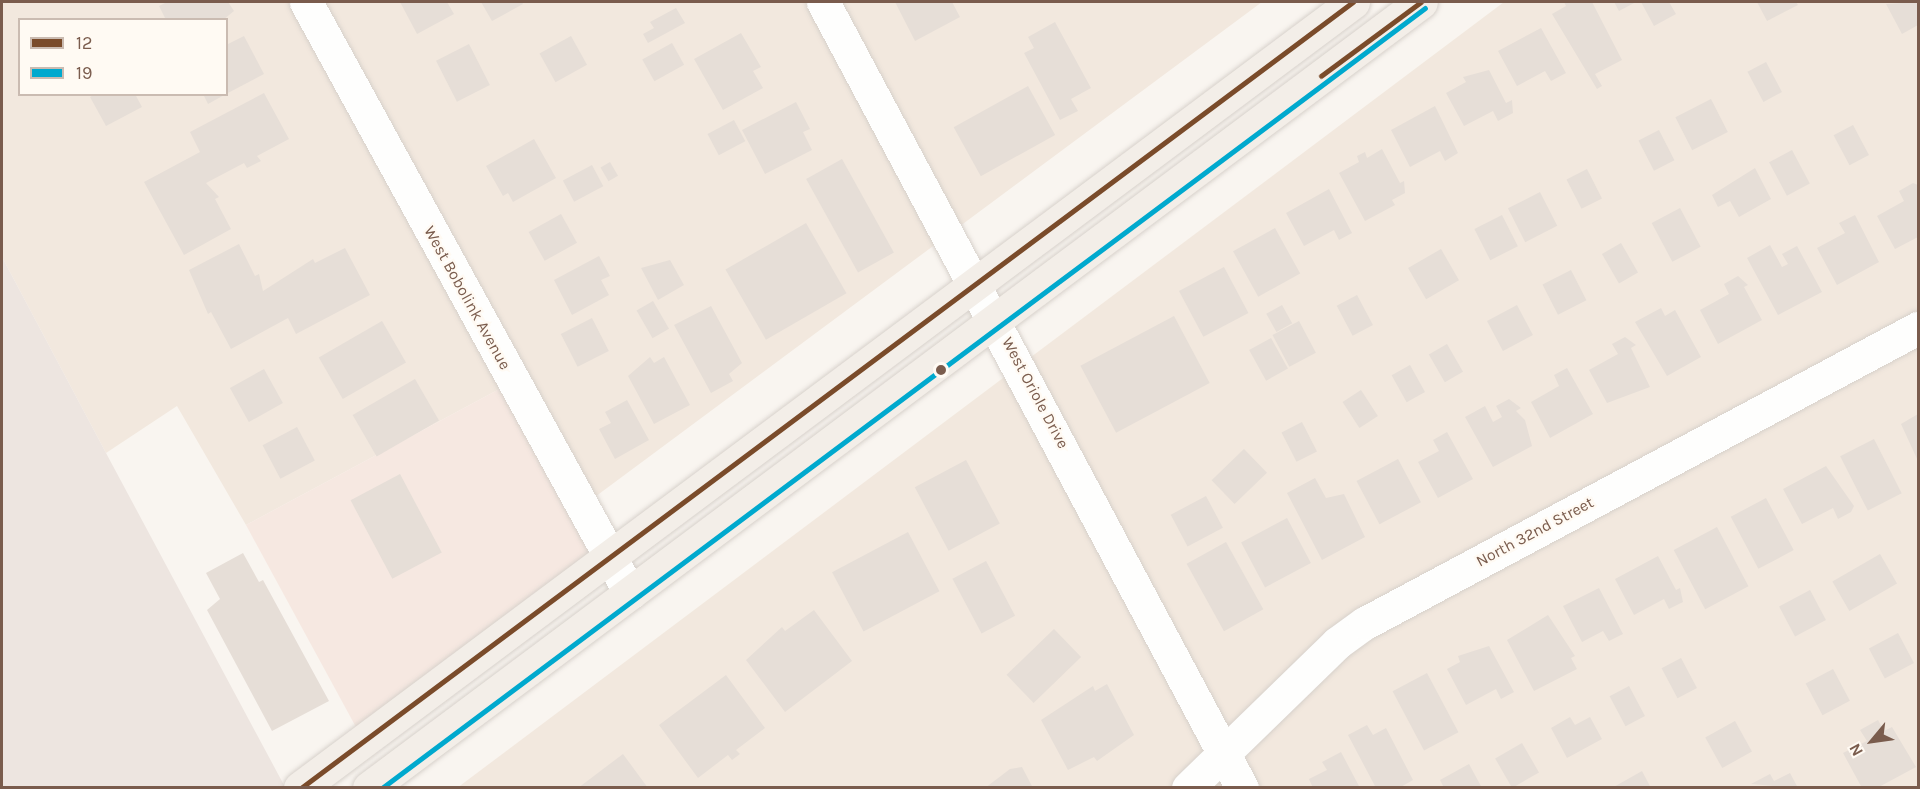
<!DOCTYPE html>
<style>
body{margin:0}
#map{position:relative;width:1920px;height:789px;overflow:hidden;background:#f9f5f0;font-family:Karla,sans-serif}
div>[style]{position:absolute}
.residential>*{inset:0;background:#f2e8de}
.commercial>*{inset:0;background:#f6e8e1}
.industrial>*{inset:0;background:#ede5e0}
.building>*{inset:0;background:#e6ded7;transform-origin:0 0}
.roads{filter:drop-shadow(0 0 2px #d7d1cb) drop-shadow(0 0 2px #d7d1cb)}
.minor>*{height:33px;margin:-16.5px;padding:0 16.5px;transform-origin:16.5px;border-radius:16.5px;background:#fefefd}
.major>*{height:33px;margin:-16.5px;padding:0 16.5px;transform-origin:16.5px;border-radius:16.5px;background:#f3eee8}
.bus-1>*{height:4.5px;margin:-2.25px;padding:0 2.25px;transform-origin:2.25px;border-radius:2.25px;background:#7a4b2a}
.bus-2>*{height:4.5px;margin:-2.25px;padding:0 2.25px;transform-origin:2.25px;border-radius:2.25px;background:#00a9ce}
.dots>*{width:16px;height:16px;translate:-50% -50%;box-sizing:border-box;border:3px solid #fffaf3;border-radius:50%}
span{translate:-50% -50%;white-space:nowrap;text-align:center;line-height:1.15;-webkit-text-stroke:4.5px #fffaf3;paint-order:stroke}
.street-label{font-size:16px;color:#7a5c4d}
.frame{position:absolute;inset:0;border:3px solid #7a5c4d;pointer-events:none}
.legend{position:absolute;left:18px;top:18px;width:210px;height:78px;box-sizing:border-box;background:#fffaf3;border:2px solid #cabbb1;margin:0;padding:8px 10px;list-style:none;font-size:18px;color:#7a5c4d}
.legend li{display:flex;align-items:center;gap:12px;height:30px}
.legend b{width:30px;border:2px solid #cabbb1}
.north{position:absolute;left:1842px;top:711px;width:60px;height:60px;-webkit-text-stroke:4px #fffaf3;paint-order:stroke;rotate:241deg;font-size:16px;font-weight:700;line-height:24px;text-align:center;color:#7a5c4d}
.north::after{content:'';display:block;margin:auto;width:21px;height:27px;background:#7a5c4d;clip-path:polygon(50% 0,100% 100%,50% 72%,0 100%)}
</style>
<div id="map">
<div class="residential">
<div style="clip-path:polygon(evenodd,2px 2px,1262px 2px,576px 511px,505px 386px,246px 525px,177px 406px,106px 453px,2px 257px,2px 2px,20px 20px,226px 20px,226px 94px,20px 94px,20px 20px)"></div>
<div style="clip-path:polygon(1504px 2px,1918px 2px,1918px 787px,457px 788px)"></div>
</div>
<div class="commercial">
<div style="clip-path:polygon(505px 386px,607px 555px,363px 740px,246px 525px)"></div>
</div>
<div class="industrial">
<div style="clip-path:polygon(2px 257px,106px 453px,285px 787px,2px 787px)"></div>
</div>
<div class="building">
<div style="clip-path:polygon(167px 2px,228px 2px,234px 11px,223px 20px,166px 20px,159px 6px)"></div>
<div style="clip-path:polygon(400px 2px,447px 2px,454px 14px,417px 34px)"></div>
<div style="clip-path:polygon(481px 2px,522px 2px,523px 4px,492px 21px)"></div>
<div style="clip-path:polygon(895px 2px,952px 2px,960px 17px,915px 41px)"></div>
<div style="clip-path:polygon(1564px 2px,1592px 2px,1622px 60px,1595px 74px,1602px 86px,1597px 89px,1552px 14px,1566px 6px)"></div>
<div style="clip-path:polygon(1614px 2px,1636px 2px,1619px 11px)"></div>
<div style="clip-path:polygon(1641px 2px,1669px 2px,1676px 14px,1654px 26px)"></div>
<div style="clip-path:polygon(1757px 2px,1796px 2px,1798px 5px,1767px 21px)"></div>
<div style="clip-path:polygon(1918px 2px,1918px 25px,1902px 34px,1886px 4px)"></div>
<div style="clip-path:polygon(676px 8px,685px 23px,648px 43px,643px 34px,654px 28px,650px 22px)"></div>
<div style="clip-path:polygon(1055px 22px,1091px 88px,1071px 99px,1078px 111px,1060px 120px,1024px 53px,1034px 48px,1028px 37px)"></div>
<div style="clip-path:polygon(1541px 28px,1566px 73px,1551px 81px,1545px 71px,1517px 86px,1498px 51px)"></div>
<div style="clip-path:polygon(741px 33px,761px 67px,753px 71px,763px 88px,723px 110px,694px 59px)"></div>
<div style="clip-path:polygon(244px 36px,264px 74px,226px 94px,226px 45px)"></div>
<div style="left:571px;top:36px;width:33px;height:36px;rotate:61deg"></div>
<div style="left:672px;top:43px;width:25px;height:34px;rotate:61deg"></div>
<div style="left:469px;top:44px;width:46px;height:37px;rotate:63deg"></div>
<div style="left:1766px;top:62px;width:34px;height:21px;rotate:62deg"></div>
<div style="clip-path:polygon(1489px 70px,1506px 103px,1512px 100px,1513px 113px,1498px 121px,1493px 111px,1464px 126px,1446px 93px,1466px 82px,1463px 77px)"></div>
<div style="left:1028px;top:86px;width:56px;height:85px;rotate:61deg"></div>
<div style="clip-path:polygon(264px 93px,289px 139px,257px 156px,261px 161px,247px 168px,244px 163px,206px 183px,219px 197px,215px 199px,231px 229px,184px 255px,144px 182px,200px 152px,190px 132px)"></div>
<div style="clip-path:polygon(95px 94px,135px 94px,142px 107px,106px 126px,90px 97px)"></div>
<div style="clip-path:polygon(203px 94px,226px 94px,208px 104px)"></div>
<div style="left:1711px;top:99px;width:37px;height:40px;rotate:63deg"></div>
<div style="clip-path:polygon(796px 102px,810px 129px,803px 132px,812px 150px,765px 174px,742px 130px)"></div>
<div style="clip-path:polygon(1435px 106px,1458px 153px,1445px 161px,1440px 151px,1410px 167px,1391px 130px)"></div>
<div style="left:734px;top:120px;width:24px;height:30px;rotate:62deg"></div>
<div style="left:1853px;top:125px;width:34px;height:22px;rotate:62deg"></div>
<div style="left:1659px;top:130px;width:34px;height:23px;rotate:63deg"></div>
<div style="clip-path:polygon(534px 139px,556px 178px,513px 202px,508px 193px,503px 196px,486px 166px)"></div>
<div style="clip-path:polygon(1382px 149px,1400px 183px,1404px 181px,1405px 193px,1392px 200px,1395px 205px,1365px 221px,1339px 173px,1359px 162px,1357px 156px,1365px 152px,1367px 158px)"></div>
<div style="left:1792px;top:150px;width:38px;height:26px;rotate:62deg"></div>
<div style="left:842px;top:159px;width:107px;height:41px;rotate:61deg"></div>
<div style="left:610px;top:162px;width:16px;height:11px;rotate:60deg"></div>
<div style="left:592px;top:165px;width:24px;height:33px;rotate:62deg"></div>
<div style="clip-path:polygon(1755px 168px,1771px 199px,1739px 217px,1730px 201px,1718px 207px,1712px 195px)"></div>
<div style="left:1587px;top:169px;width:33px;height:23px;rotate:63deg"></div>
<div style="clip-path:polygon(1913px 183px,1918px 185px,1918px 237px,1895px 249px,1877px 216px,1904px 201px,1899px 191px)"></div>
<div style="clip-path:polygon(1329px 189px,1352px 233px,1339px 240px,1334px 230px,1304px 246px,1286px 213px)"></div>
<div style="left:1540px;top:192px;width:38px;height:36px;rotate:63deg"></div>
<div style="left:1680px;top:208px;width:44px;height:32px;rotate:62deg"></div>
<div style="left:561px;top:214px;width:33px;height:37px;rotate:61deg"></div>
<div style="left:1502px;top:215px;width:35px;height:31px;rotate:63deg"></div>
<div style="clip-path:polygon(1855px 215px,1879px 262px,1837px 285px,1817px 248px,1845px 233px,1839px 223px)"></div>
<div style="left:806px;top:223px;width:81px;height:93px;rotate:60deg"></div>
<div style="left:1275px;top:228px;width:52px;height:48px;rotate:61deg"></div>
<div style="left:1621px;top:243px;width:34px;height:22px;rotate:60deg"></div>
<div style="clip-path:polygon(239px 244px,255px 276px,259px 274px,263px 291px,313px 259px,315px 263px,345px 248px,370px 295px,296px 334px,288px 318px,231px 349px,211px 312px,208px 314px,189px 270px)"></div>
<div style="clip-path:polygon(1770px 245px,1782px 267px,1788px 264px,1782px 254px,1797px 246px,1822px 292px,1778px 315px,1747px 258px)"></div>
<div style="left:1441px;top:249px;width:36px;height:38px;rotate:60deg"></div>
<div style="clip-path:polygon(599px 256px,610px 276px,601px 280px,609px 295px,572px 315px,554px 280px)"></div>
<div style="clip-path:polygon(670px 260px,684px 285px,658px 300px,641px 268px)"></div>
<div style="left:1224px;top:267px;width:52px;height:51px;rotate:62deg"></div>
<div style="left:1571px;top:270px;width:34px;height:32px;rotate:63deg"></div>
<div style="clip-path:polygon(1738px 276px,1748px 285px,1744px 287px,1762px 320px,1718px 344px,1700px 310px,1729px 294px,1724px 284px)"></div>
<div style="left:1357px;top:295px;width:34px;height:23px;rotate:62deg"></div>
<div style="left:653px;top:301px;width:32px;height:19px;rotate:60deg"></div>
<div style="left:1282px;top:305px;width:21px;height:18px;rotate:61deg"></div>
<div style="left:1517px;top:305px;width:34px;height:34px;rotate:62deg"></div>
<div style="clip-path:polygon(711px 306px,742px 363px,729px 374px,733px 381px,711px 393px,674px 325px)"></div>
<div style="clip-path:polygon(1661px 308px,1665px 316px,1675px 310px,1701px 357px,1667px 376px,1635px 322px)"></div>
<div style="left:1174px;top:316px;width:76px;height:106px;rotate:62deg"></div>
<div style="left:592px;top:318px;width:37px;height:35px;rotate:63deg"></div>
<div style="left:382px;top:321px;width:48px;height:73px;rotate:60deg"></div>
<div style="left:1299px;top:321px;width:36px;height:30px;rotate:62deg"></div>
<div style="clip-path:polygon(1625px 337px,1636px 345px,1631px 348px,1650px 387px,1607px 403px,1589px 370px,1618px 354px,1612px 344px)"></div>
<div style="left:1271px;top:338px;width:35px;height:25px;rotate:61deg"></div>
<div style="left:1447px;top:344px;width:32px;height:21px;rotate:60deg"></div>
<div style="clip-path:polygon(650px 357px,654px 363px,664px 357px,690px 405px,654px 424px,628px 376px)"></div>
<div style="left:1410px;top:365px;width:31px;height:21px;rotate:61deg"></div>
<div style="clip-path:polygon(1567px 368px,1593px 414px,1550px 438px,1531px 402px,1559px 386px,1554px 375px)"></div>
<div style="left:264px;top:369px;width:39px;height:39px;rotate:61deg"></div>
<div style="left:415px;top:379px;width:48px;height:72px;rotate:60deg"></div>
<div style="left:1361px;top:390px;width:31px;height:22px;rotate:57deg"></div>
<div style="clip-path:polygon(1509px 399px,1521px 408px,1516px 411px,1525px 420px,1532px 446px,1493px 467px,1465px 417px,1485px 406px,1493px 422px,1502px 417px,1496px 406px)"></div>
<div style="clip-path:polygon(627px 400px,649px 440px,615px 459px,599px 429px,611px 423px,605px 412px)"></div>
<div style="clip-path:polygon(1918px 414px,1918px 461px,1901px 424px)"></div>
<div style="left:1302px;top:422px;width:33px;height:23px;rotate:63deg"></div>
<div style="left:297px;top:427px;width:38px;height:39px;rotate:62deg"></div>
<div style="clip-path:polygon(1447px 432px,1473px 479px,1438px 498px,1418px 462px,1439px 451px,1433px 440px)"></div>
<div style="left:1874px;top:439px;width:61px;height:38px;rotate:63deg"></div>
<div style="left:1244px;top:449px;width:33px;height:45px;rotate:46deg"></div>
<div style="left:1398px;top:459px;width:49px;height:47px;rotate:62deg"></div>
<div style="left:966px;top:460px;width:72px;height:58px;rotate:62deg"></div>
<div style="clip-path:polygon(1826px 466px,1854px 506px,1851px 512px,1838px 519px,1833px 508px,1802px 524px,1783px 489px)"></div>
<div style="left:400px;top:474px;width:89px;height:56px;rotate:62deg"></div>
<div style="clip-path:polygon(1315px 478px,1326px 498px,1344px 494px,1365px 537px,1322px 560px,1287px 493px)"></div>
<div style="left:1206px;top:496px;width:36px;height:40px;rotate:62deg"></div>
<div style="left:1766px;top:498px;width:59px;height:40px;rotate:62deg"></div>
<div style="left:1287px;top:518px;width:51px;height:52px;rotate:62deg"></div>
<div style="left:1717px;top:527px;width:67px;height:49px;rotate:62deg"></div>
<div style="left:908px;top:532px;width:67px;height:86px;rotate:62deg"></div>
<div style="left:1226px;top:542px;width:77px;height:45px;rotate:61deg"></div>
<div style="clip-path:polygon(243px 553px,259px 582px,263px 580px,329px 701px,272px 731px,207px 610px,220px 599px,206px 573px)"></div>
<div style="left:1880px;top:554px;width:34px;height:55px;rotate:60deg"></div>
<div style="clip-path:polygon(1658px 556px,1676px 590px,1680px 588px,1683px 602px,1669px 609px,1664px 599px,1634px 615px,1615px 579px)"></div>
<div style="left:986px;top:561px;width:62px;height:38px;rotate:62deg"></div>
<div style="clip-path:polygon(1599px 588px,1623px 634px,1609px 641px,1603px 631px,1582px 642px,1563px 606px)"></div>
<div style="left:1810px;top:590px;width:34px;height:35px;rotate:62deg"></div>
<div style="clip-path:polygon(814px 610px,852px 661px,785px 712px,746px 660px,782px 627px,785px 631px)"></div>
<div style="clip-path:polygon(1548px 615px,1575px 656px,1571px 658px,1577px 669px,1534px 691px,1507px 640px)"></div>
<div style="left:1054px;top:629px;width:39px;height:66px;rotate:46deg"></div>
<div style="left:1898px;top:633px;width:34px;height:33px;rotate:62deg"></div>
<div style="clip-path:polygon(1489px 646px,1514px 692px,1501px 699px,1496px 689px,1466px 705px,1447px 669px,1460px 662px,1458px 656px)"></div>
<div style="left:1681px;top:658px;width:34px;height:22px;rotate:62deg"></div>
<div style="left:1833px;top:669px;width:36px;height:31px;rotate:62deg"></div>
<div style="left:1427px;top:673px;width:67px;height:39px;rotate:62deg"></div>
<div style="clip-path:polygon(726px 675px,765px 728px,736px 750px,740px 754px,732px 760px,728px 755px,698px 778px,659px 725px)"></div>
<div style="clip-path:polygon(1107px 684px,1134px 735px,1097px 761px,1094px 757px,1068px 770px,1041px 720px,1093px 686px,1095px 691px)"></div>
<div style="left:1629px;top:686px;width:34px;height:22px;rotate:62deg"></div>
<div style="clip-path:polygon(1570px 717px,1575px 725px,1590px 717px,1602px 739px,1567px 758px,1551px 728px)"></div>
<div style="clip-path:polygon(1878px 720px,1884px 731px,1892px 727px,1916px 767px,1877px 788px,1862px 788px,1843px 753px,1867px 741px,1860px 730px)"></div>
<div style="left:1735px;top:721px;width:35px;height:34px;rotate:61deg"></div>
<div style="clip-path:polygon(1367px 725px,1373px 735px,1386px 728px,1413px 780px,1399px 788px,1376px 788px,1348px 735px)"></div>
<div style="left:1522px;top:743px;width:34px;height:31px;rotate:60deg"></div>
<div style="clip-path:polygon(1341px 752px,1360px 788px,1313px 788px,1309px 779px,1327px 770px,1322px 762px)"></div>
<div style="clip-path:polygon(623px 754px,648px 788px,578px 788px)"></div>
<div style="clip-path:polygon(1469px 764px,1482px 788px,1444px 788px,1440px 780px)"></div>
<div style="clip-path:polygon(1022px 767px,1033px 788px,985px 788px,1010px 769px)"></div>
<div style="clip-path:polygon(1642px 771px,1651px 788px,1612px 788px)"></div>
<div style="clip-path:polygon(1790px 773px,1798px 788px,1751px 784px,1770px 774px,1774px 781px)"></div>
</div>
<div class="roads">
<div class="minor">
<div style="left:306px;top:2px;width:674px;rotate:61.27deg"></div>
<div style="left:823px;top:2px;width:891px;rotate:61.94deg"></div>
<div style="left:1188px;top:788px;width:208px;rotate:-44.2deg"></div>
<div style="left:1337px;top:643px;width:34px;rotate:-36deg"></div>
<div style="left:1365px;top:623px;width:627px;rotate:-28.08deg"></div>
</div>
<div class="major">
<div style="left:300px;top:788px;width:1314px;rotate:-36.74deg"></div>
<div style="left:369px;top:788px;width:1313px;rotate:-36.77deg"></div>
</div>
</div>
<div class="bus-1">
<div style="left:1321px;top:76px;width:124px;rotate:-36.5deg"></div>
<div style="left:301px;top:788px;width:1313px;rotate:-36.77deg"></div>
</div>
<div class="bus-2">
<div style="left:382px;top:788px;width:1302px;rotate:-36.79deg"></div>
</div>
<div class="dots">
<div style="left:941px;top:370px;background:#7a5c4d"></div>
</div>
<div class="street-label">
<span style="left:467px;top:298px;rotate:61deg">West Bobolink Avenue</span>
<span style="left:1035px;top:393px;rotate:62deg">West Oriole Drive</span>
<span style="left:1535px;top:532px;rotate:-28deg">North 32nd Street</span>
</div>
<div class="frame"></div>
<ul class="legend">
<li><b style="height:8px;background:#7a4b2a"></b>12</li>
<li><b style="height:8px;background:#00a9ce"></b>19</li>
</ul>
<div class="north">N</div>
</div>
